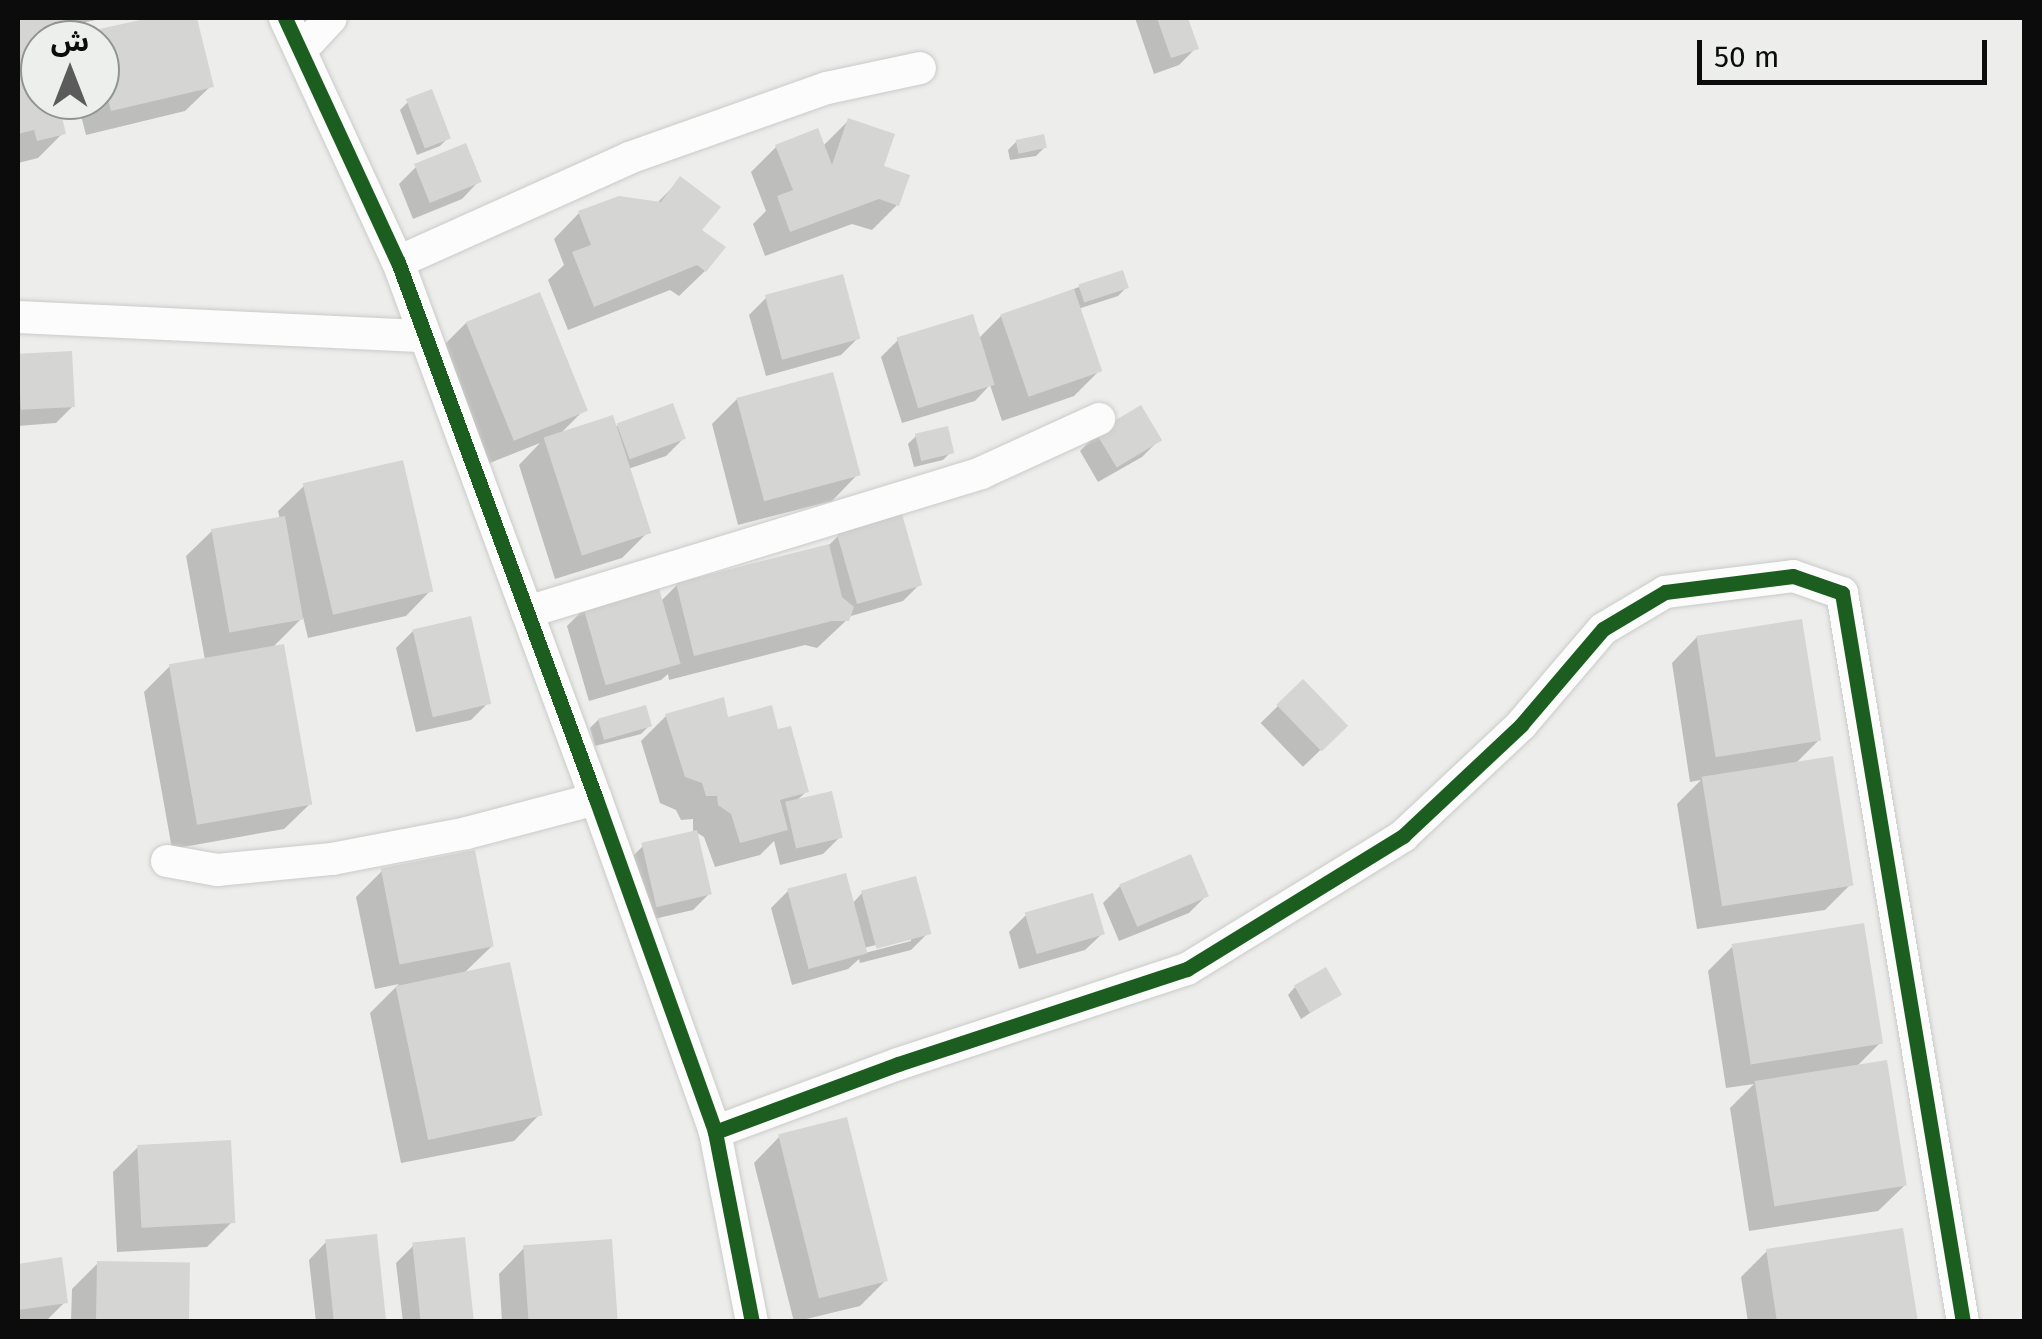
<!DOCTYPE html>
<meta charset="utf-8">
<style>
body{margin:0}
#map{position:relative;width:2042px;height:1339px;overflow:hidden;background:#edeeec;font-family:"Fira Sans","Noto Sans Arabic",sans-serif}
div>[style]{position:absolute}
.shadow>*{inset:0;background:#0003;transform-origin:0 0}
.building>*{inset:0;background:#d5d6d4;transform-origin:0 0}
.roads{filter:drop-shadow(0 0 2px #cacbc9) drop-shadow(0 0 2px #cacbc9)}
.minor>*{height:32px;margin:-16px;padding:0 16px;transform-origin:16px;border-radius:16px;background:#fcfcfc}
.cycleway>*{height:15px;margin:-7.5px;padding:0 7.5px;transform-origin:7.5px;border-radius:7.5px;background:#1b5e20}
span{translate:-50% -50%;white-space:nowrap;text-align:center;line-height:1.15;-webkit-text-stroke:8px #ecefeb;paint-order:stroke}
.frame{position:absolute;inset:0;border:20px solid #0b0c0b;pointer-events:none}
.north{position:absolute;left:20px;top:20px;width:100px;height:100px;box-sizing:border-box;background:#ecefeb;border:2px solid #929491;border-radius:50%;rotate:0deg;font-size:28px;font-weight:700;line-height:40px;text-align:center;color:#0b0c0b}
.north::after{content:'';display:block;margin:auto;width:35px;height:45px;background:#5a5b5a;clip-path:polygon(50% 0,100% 100%,50% 72%,0 100%)}
.scale{position:absolute;left:1697px;top:40px;width:290px;height:45px;box-sizing:border-box;border:5px solid #0b0c0b;border-top:0;padding-left:12px;font-size:30px;line-height:35px;white-space:nowrap;color:#0b0c0b;-webkit-text-stroke:8px #ecefeb;paint-order:stroke}
</style>
<div id="map">
<div class="shadow">
<div style="clip-path:polygon(18px 18px,105px 18px,73px 25px,58px 40px,40px 40px,40px 100px,56px 100px,63px 133px,38px 158px,18px 163px)"></div>
<div style="clip-path:polygon(159px 18px,195px 18px,211px 86px,185px 111px,86px 135px,77px 100px,100px 100px,100px 40px,82px 40px,87px 35px)"></div>
<div style="clip-path:polygon(1135px 18px,1185px 18px,1196px 48px,1179px 65px,1154px 74px)"></div>
<div style="clip-path:polygon(408px 102px,448px 138px,440px 146px,417px 155px,400px 110px)"></div>
<div style="clip-path:polygon(849px 120px,880px 167px,897px 205px,872px 230px,852px 224px,765px 256px,753px 224px,766px 211px,751px 172px,776px 147px,822px 147px)"></div>
<div style="clip-path:polygon(1016px 142px,1044px 148px,1036px 156px,1010px 160px,1008px 150px)"></div>
<div style="clip-path:polygon(416px 167px,479px 181px,462px 199px,413px 219px,399px 184px)"></div>
<div style="clip-path:polygon(680px 180px,698px 230px,705px 271px,679px 296px,670px 290px,568px 330px,548px 280px,564px 265px,554px 239px,579px 213px,656px 204px)"></div>
<div style="clip-path:polygon(1079px 287px,1126px 288px,1118px 296px,1078px 309px,1100px 370px,1074px 396px,1002px 421px,990px 385px,975px 401px,902px 423px,881px 357px,898px 340px,978px 339px,1001px 316px)"></div>
<div style="clip-path:polygon(766px 298px,858px 338px,841px 355px,766px 376px,749px 315px)"></div>
<div style="clip-path:polygon(466px 323px,584px 410px,560px 434px,618px 426px,683px 439px,666px 456px,628px 469px,648px 532px,622px 558px,555px 579px,519px 465px,540px 443px,487px 464px,441px 348px)"></div>
<div style="clip-path:polygon(70px 354px,73px 406px,56px 423px,18px 426px,18px 357px)"></div>
<div style="clip-path:polygon(738px 398px,857px 475px,832px 501px,738px 525px,712px 424px)"></div>
<div style="clip-path:polygon(1097px 434px,1159px 440px,1142px 457px,1098px 482px,1080px 451px)"></div>
<div style="clip-path:polygon(916px 436px,951px 452px,943px 460px,914px 467px,908px 444px)"></div>
<div style="clip-path:polygon(304px 486px,431px 590px,406px 616px,308px 638px,303px 617px,271px 649px,310px 804px,284px 829px,172px 849px,144px 692px,170px 666px,205px 660px,186px 556px,212px 531px,280px 519px,278px 511px)"></div>
<div style="clip-path:polygon(838px 536px,920px 584px,903px 601px,851px 616px,817px 648px,805px 645px,669px 680px,668px 674px,661px 680px,589px 701px,567px 626px,584px 609px,661px 601px,677px 585px,827px 547px)"></div>
<div style="clip-path:polygon(413px 631px,488px 703px,471px 720px,416px 732px,396px 648px)"></div>
<div style="clip-path:polygon(1697px 637px,1819px 740px,1795px 764px,1851px 884px,1825px 910px,1697px 929px,1677px 804px,1701px 780px,1690px 782px,1672px 663px)"></div>
<div style="left:1303px;top:682px;width:61px;height:59px;rotate:46deg"></div>
<div style="clip-path:polygon(666px 716px,726px 720px,777px 732px,806px 792px,795px 802px,840px 837px,823px 854px,780px 865px,774px 841px,760px 855px,715px 867px,704px 837px,694px 831px,710px 893px,693px 910px,641px 922px,626px 863px,643px 846px,693px 833px,693px 819px,681px 820px,676px 810px,660px 803px,641px 741px)"></div>
<div style="clip-path:polygon(598px 720px,649px 726px,641px 734px,595px 746px,590px 728px)"></div>
<div style="clip-path:polygon(382px 871px,492px 946px,463px 974px,539px 1115px,514px 1141px,401px 1163px,370px 1013px,399px 984px,375px 989px,356px 897px)"></div>
<div style="clip-path:polygon(1120px 886px,1206px 896px,1189px 913px,1119px 941px,1103px 903px)"></div>
<div style="clip-path:polygon(evenodd,788px 891px,852px 904px,862px 893px,928px 933px,911px 950px,860px 963px,859px 959px,848px 969px,792px 985px,771px 908px,788px 891px,911px 936px,911px 941px,865px 953px,864px 948px,911px 936px)"></div>
<div style="clip-path:polygon(1026px 915px,1103px 933px,1085px 950px,1019px 969px,1009px 932px)"></div>
<div style="clip-path:polygon(1733px 946px,1880px 1043px,1856px 1067px,1904px 1186px,1878px 1211px,1749px 1231px,1730px 1108px,1754px 1084px,1726px 1088px,1708px 971px)"></div>
<div style="clip-path:polygon(1295px 987px,1339px 994px,1301px 1019px,1288px 995px)"></div>
<div style="clip-path:polygon(779px 1137px,886px 1280px,860px 1306px,794px 1322px,754px 1163px)"></div>
<div style="clip-path:polygon(139px 1146px,232px 1222px,207px 1247px,117px 1252px,113px 1172px)"></div>
<div style="clip-path:polygon(326px 1242px,385px 1322px,316px 1322px,309px 1260px)"></div>
<div style="clip-path:polygon(413px 1246px,472px 1322px,403px 1322px,396px 1263px)"></div>
<div style="clip-path:polygon(524px 1248px,616px 1322px,502px 1322px,499px 1274px)"></div>
<div style="clip-path:polygon(1767px 1251px,1915px 1322px,1748px 1322px,1741px 1277px)"></div>
<div style="clip-path:polygon(60px 1260px,65px 1302px,48px 1319px,18px 1322px,18px 1266px)"></div>
<div style="clip-path:polygon(98px 1263px,186px 1322px,71px 1322px,72px 1289px)"></div>
</div>
<div class="building">
<div style="clip-path:polygon(18px 18px,73px 18px,75px 27px,43px 34px,44px 40px,40px 40px,40px 100px,58px 100px,66px 134px,37px 141px,34px 130px,18px 134px)"></div>
<div style="clip-path:polygon(149px 18px,197px 18px,214px 87px,111px 111px,100px 67px,100px 40px,87px 40px,86px 32px)"></div>
<div style="clip-path:polygon(1157px 18px,1188px 18px,1199px 49px,1171px 58px)"></div>
<div style="left:432px;top:89px;width:53px;height:28px;rotate:69deg"></div>
<div style="clip-path:polygon(848px 118px,895px 134px,884px 166px,910px 175px,899px 206px,879px 199px,790px 232px,777px 196px,793px 190px,775px 145px,818px 128px,832px 165px)"></div>
<div style="left:1044px;top:134px;width:14px;height:29px;rotate:78deg"></div>
<div style="left:466px;top:143px;width:42px;height:56px;rotate:68deg"></div>
<div style="clip-path:polygon(680px 176px,721px 207px,702px 230px,726px 247px,706px 272px,697px 265px,594px 307px,572px 252px,591px 245px,578px 211px,619px 196px,661px 202px)"></div>
<div style="left:1123px;top:270px;width:19px;height:47px;rotate:72deg"></div>
<div style="left:843px;top:274px;width:67px;height:81px;rotate:75deg"></div>
<div style="left:1074px;top:289px;width:87px;height:78px;rotate:71deg"></div>
<div style="left:540px;top:292px;width:128px;height:80px;rotate:68deg"></div>
<div style="left:973px;top:314px;width:74px;height:80px;rotate:73deg"></div>
<div style="left:72px;top:351px;width:56px;height:54px;rotate:87deg"></div>
<div style="left:833px;top:372px;width:107px;height:100px;rotate:75deg"></div>
<div style="left:673px;top:403px;width:38px;height:60px;rotate:70deg"></div>
<div style="left:1141px;top:405px;width:41px;height:53px;rotate:59deg"></div>
<div style="left:613px;top:415px;width:124px;height:73px;rotate:72deg"></div>
<div style="left:948px;top:426px;width:28px;height:34px;rotate:77deg"></div>
<div style="left:403px;top:460px;width:135px;height:103px;rotate:77deg"></div>
<div style="left:902px;top:514px;width:74px;height:68px;rotate:74deg"></div>
<div style="left:285px;top:516px;width:105px;height:75px;rotate:80deg"></div>
<div style="clip-path:polygon(829px 544px,842px 597px,854px 607px,849px 621px,832px 621px,694px 656px,676px 583px)"></div>
<div style="left:658px;top:585px;width:82px;height:78px;rotate:74deg"></div>
<div style="left:471px;top:616px;width:90px;height:60px;rotate:77deg"></div>
<div style="left:1802px;top:619px;width:123px;height:107px;rotate:81deg"></div>
<div style="left:284px;top:644px;width:163px;height:117px;rotate:80deg"></div>
<div style="left:1303px;top:679px;width:65px;height:37px;rotate:46deg"></div>
<div style="clip-path:polygon(724px 697px,728px 717px,772px 705px,778px 729px,791px 726px,809px 792px,780px 800px,788px 830px,740px 843px,731px 814px,718px 805px,717px 796px,706px 796px,702px 783px,685px 777px,665px 714px)"></div>
<div style="left:646px;top:705px;width:22px;height:50px;rotate:74deg"></div>
<div style="left:1833px;top:756px;width:131px;height:133px;rotate:81deg"></div>
<div style="left:832px;top:791px;width:48px;height:48px;rotate:77deg"></div>
<div style="left:697px;top:830px;width:66px;height:57px;rotate:77deg"></div>
<div style="left:475px;top:850px;width:98px;height:96px;rotate:79deg"></div>
<div style="left:1191px;top:854px;width:46px;height:78px;rotate:67deg"></div>
<div style="left:846px;top:873px;width:83px;height:61px;rotate:75deg"></div>
<div style="left:916px;top:876px;width:60px;height:57px;rotate:75deg"></div>
<div style="left:1093px;top:893px;width:43px;height:71px;rotate:74deg"></div>
<div style="left:1864px;top:923px;width:122px;height:134px;rotate:81deg"></div>
<div style="left:510px;top:962px;width:157px;height:117px;rotate:78deg"></div>
<div style="left:1326px;top:967px;width:32px;height:37px;rotate:60deg"></div>
<div style="left:1887px;top:1060px;width:127px;height:134px;rotate:81deg"></div>
<div style="left:847px;top:1117px;width:169px;height:71px;rotate:76deg"></div>
<div style="left:231px;top:1140px;width:83px;height:94px;rotate:87deg"></div>
<div style="clip-path:polygon(1903px 1228px,1918px 1322px,1777px 1322px,1766px 1249px)"></div>
<div style="left:377px;top:1234px;width:89px;height:52px;rotate:84deg"></div>
<div style="left:465px;top:1237px;width:85px;height:53px;rotate:84deg"></div>
<div style="left:612px;top:1239px;width:83px;height:89px;rotate:86deg"></div>
<div style="clip-path:polygon(62px 1257px,68px 1303px,18px 1310px,18px 1264px)"></div>
<div style="left:97px;top:1261px;width:93px;height:61px;rotate:1deg"></div>
</div>
<div class="roads">
<div class="minor">
<div style="left:285px;top:18px;width:269px;rotate:65.2deg"></div>
<div style="left:398px;top:262px;width:572px;rotate:69.76deg"></div>
<div style="left:596px;top:799px;width:354px;rotate:70.3deg"></div>
<div style="left:715px;top:1132px;width:194px;rotate:79deg"></div>
<div style="left:302px;top:49px;width:42px;rotate:-46.9deg"></div>
<div style="left:398px;top:262px;width:253px;rotate:-24.2deg"></div>
<div style="left:629px;top:158px;width:210px;rotate:-19.5deg"></div>
<div style="left:827px;top:88px;width:95px;rotate:-12.1deg"></div>
<div style="left:18px;top:317px;width:407px;rotate:2.7deg"></div>
<div style="left:527px;top:612px;width:475px;rotate:-17deg"></div>
<div style="left:981px;top:473px;width:130px;rotate:-24.6deg"></div>
<div style="left:167px;top:861px;width:51px;rotate:10.2deg"></div>
<div style="left:217px;top:870px;width:116px;rotate:-5.5deg"></div>
<div style="left:332px;top:859px;width:137px;rotate:-10.9deg"></div>
<div style="left:467px;top:833px;width:133px;rotate:-14.8deg"></div>
<div style="left:715px;top:1132px;width:195px;rotate:-20.4deg"></div>
<div style="left:898px;top:1064px;width:304px;rotate:-18.2deg"></div>
<div style="left:1187px;top:969px;width:254px;rotate:-31.6deg"></div>
<div style="left:1403px;top:836px;width:162px;rotate:-43.2deg"></div>
<div style="left:1521px;top:725px;width:126px;rotate:-49.5deg"></div>
<div style="left:1603px;top:629px;width:72px;rotate:-30.8deg"></div>
<div style="left:1665px;top:592px;width:129px;rotate:-7.1deg"></div>
<div style="left:1793px;top:576px;width:52px;rotate:19.1deg"></div>
<div style="left:1842px;top:593px;width:739px;rotate:80.58deg"></div>
</div>
</div>
<div class="cycleway">
<div style="left:285px;top:18px;width:269px;rotate:65.2deg"></div>
<div style="left:398px;top:262px;width:572px;rotate:69.76deg"></div>
<div style="left:596px;top:799px;width:354px;rotate:70.3deg"></div>
<div style="left:715px;top:1132px;width:194px;rotate:79deg"></div>
<div style="left:715px;top:1132px;width:195px;rotate:-20.4deg"></div>
<div style="left:898px;top:1064px;width:304px;rotate:-18.2deg"></div>
<div style="left:1187px;top:969px;width:254px;rotate:-31.6deg"></div>
<div style="left:1403px;top:836px;width:162px;rotate:-43.2deg"></div>
<div style="left:1521px;top:725px;width:126px;rotate:-49.5deg"></div>
<div style="left:1603px;top:629px;width:72px;rotate:-30.8deg"></div>
<div style="left:1665px;top:592px;width:129px;rotate:-7.1deg"></div>
<div style="left:1793px;top:576px;width:52px;rotate:19.1deg"></div>
<div style="left:1842px;top:593px;width:739px;rotate:80.58deg"></div>
</div>
<div class="frame"></div>
<div class="north">ش</div>
<div class="scale">50 m</div>
</div>
